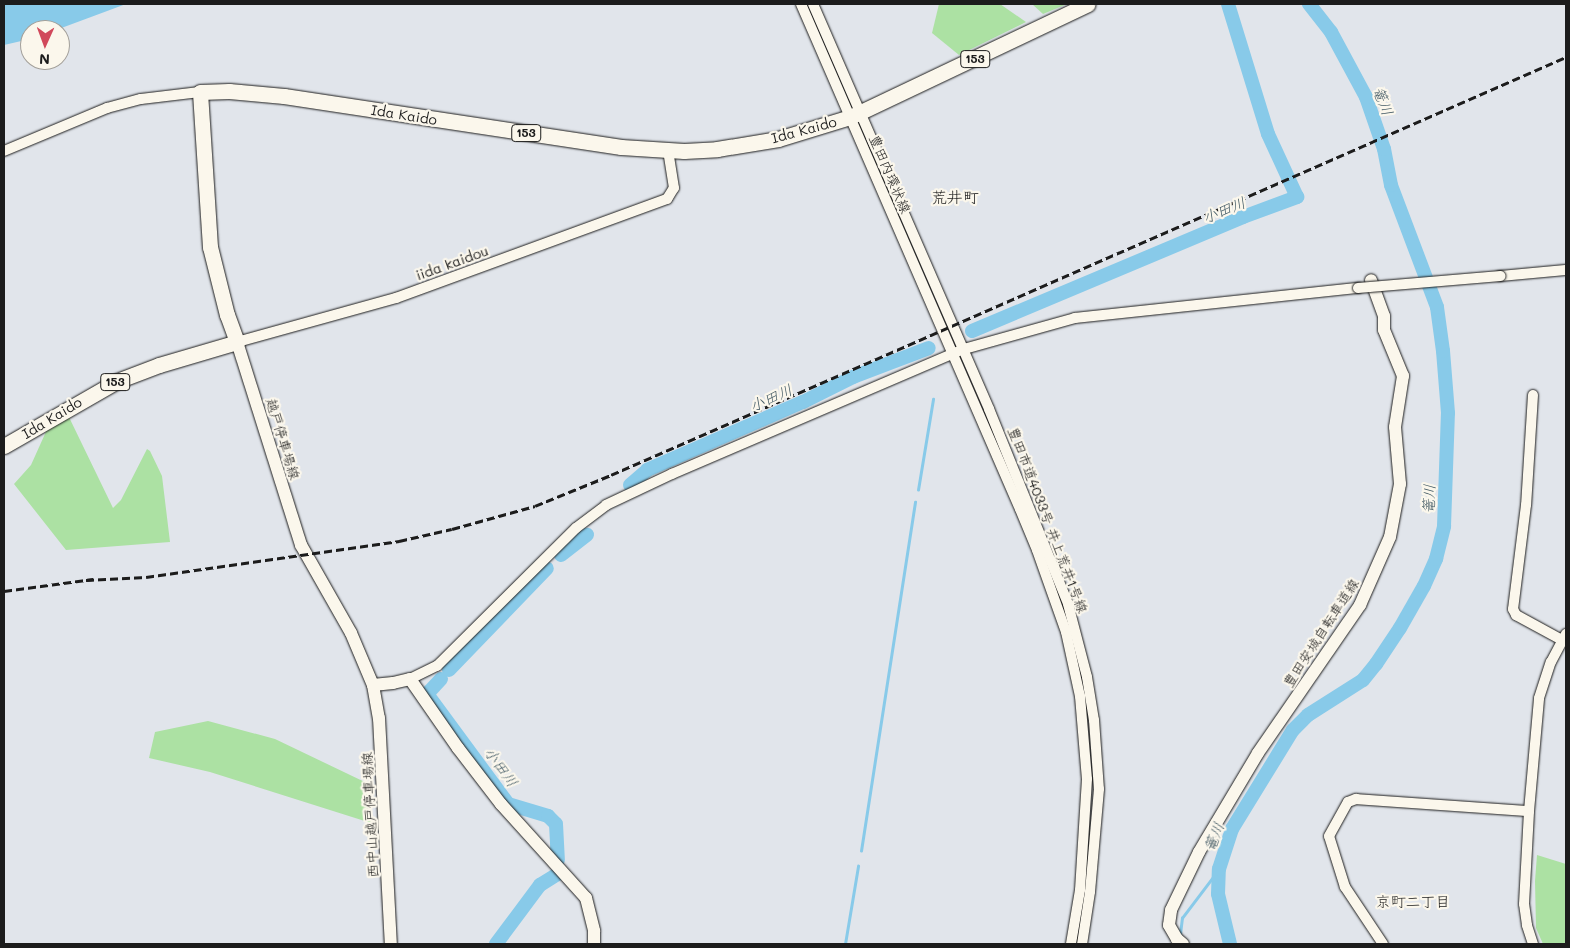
<!DOCTYPE html>
<meta charset="utf-8">
<style>
body{margin:0}
#map{position:relative;width:1570px;height:948px;overflow:hidden;background:#e1e5eb;font-family:Mali,"Klee One",sans-serif}
div>[style]{position:absolute}
.green>*{inset:0;background:#ace1a3}
.water>*{inset:0;background:#88cae9}
.stream>*{height:2.5px;margin:-1.25px;padding:0 1.25px;transform-origin:1.25px;border-radius:1.25px;background:#88cae9}
.river>*{height:14px;margin:-7px;padding:0 7px;transform-origin:7px;border-radius:7px;background:#88cae9}
.roads{filter:drop-shadow(0 0 1px #1c1c1c) drop-shadow(0 0 1px #1c1c1c)}
.minor>*{height:10px;margin:-5px;padding:0 5px;transform-origin:5px;border-radius:5px;background:#fbf7ec}
.major>*{height:12px;margin:-6px;padding:0 6px;transform-origin:6px;border-radius:6px;background:#fbf7ec}
.highway>*{height:15px;margin:-7.5px;padding:0 7.5px;transform-origin:7.5px;border-radius:7.5px;background:#fbf7ec}
.rail>*{height:2.5px;margin-top:-1.25px;transform-origin:0;background:repeating-linear-gradient(90deg,#1c1c1c 0 8px,transparent 0 12px)}
.bridges{filter:drop-shadow(0 0 1px #1c1c1c) drop-shadow(0 0 1px #1c1c1c)}
.minor-bridge>*{height:10px;margin:-5px;padding:0 5px;transform-origin:5px;border-radius:5px;background:#fbf7ec}
span{translate:-50% -50%;white-space:nowrap;text-align:center;line-height:1.15;-webkit-text-stroke:4.5px #fbf7ec;paint-order:stroke}
.shield-label span{padding:1px 4px;background:#fbf7ec;border:1px solid;border-radius:4px;-webkit-text-stroke-width:0}
.shield-label{font-size:12px;color:#1c1c1c;font-weight:700}
.street-label{font-size:14px;color:#1c1c1c}
.water-label{font-size:15px;color:#425964;font-style:italic}
.neighbourhood-label{font-size:15px;color:#1c1c1c}
.quarter-label{font-size:16px;color:#1c1c1c}
.frame{position:absolute;inset:0;border:5px solid #1c1c1c;pointer-events:none}
.north{position:absolute;left:20px;top:20px;width:50px;height:50px;box-sizing:border-box;background:#fbf7ec;border:1px solid #a29f99;border-radius:50%;rotate:182deg;font-size:14px;font-weight:700;line-height:20px;text-align:center;color:#1c1c1c}
.north::after{content:'';display:block;margin:auto;width:18px;height:22px;background:#d1495b;clip-path:polygon(50% 0,100% 100%,50% 72%,0 100%)}
</style>
<div id="map">
<div class="green">
<div style="clip-path:polygon(939px 4px,1000px 4px,1026px 22px,959px 55px,932px 33px)"></div>
<div style="clip-path:polygon(1032px 4px,1067px 4px,1043px 14px)"></div>
<div style="clip-path:polygon(67px 413px,113px 508px,121px 500px,147px 449px,150px 451px,162px 476px,170px 542px,66px 550px,14px 484px,31px 465px,49px 425px)"></div>
<div style="clip-path:polygon(208px 721px,275px 739px,371px 785px,371px 823px,210px 772px,149px 758px,155px 732px)"></div>
<div style="clip-path:polygon(1537px 855px,1566px 864px,1566px 944px,1543px 944px,1536px 928px,1535px 881px)"></div>
</div>
<div class="water">
<div style="clip-path:polygon(4px 4px,126px 4px,56px 30px,30px 30px,30px 39px,4px 45px)"></div>
</div>
<div class="stream">
<div style="left:918px;top:490px;width:92px;rotate:-80.6deg"></div>
<div style="left:861px;top:851px;width:353px;rotate:-81.2deg"></div>
<div style="left:1180px;top:934px;width:16px;rotate:-83deg"></div>
<div style="left:1182px;top:918px;width:61px;rotate:-52.9deg"></div>
<div style="left:845px;top:944px;width:79px;rotate:-80.5deg"></div>
</div>
<div class="river">
<div style="left:972px;top:331px;width:294px;rotate:-22.8deg"></div>
<div style="left:1243px;top:217px;width:58px;rotate:-20.3deg"></div>
<div style="left:1297px;top:197px;width:69px;rotate:-114.7deg"></div>
<div style="left:1268px;top:134px;width:136px;rotate:-107.1deg"></div>
<div style="left:630px;top:485px;width:23px;rotate:-41deg"></div>
<div style="left:647px;top:470px;width:170px;rotate:-23.6deg"></div>
<div style="left:803px;top:402px;width:56px;rotate:-26.6deg"></div>
<div style="left:853px;top:377px;width:81px;rotate:-20.9deg"></div>
<div style="left:561px;top:555px;width:33px;rotate:-38deg"></div>
<div style="left:449px;top:670px;width:141px;rotate:-46.1deg"></div>
<div style="left:441px;top:679px;width:21px;rotate:133deg"></div>
<div style="left:427px;top:694px;width:137px;rotate:53.6deg"></div>
<div style="left:508px;top:804px;width:42px;rotate:16.7deg"></div>
<div style="left:548px;top:816px;width:11px;rotate:45deg"></div>
<div style="left:556px;top:824px;width:36px;rotate:87deg"></div>
<div style="left:496px;top:944px;width:74px;rotate:-53.3deg"></div>
<div style="left:540px;top:885px;width:22px;rotate:-32deg"></div>
<div style="left:1230px;top:944px;width:51px;rotate:-103.5deg"></div>
<div style="left:1218px;top:894px;width:25px;rotate:-88deg"></div>
<div style="left:1219px;top:869px;width:42px;rotate:-72deg"></div>
<div style="left:1232px;top:829px;width:116px;rotate:-58.4deg"></div>
<div style="left:1293px;top:730px;width:21px;rotate:-45deg"></div>
<div style="left:1308px;top:715px;width:65px;rotate:-32.5deg"></div>
<div style="left:1363px;top:680px;width:21px;rotate:-51deg"></div>
<div style="left:1376px;top:664px;width:43px;rotate:-56.3deg"></div>
<div style="left:1400px;top:628px;width:48px;rotate:-60.3deg"></div>
<div style="left:1424px;top:586px;width:30px;rotate:-66deg"></div>
<div style="left:1436px;top:559px;width:34px;rotate:-76deg"></div>
<div style="left:1444px;top:526px;width:113px;rotate:-88deg"></div>
<div style="left:1448px;top:413px;width:62px;rotate:-94.6deg"></div>
<div style="left:1443px;top:351px;width:44px;rotate:-97.8deg"></div>
<div style="left:1437px;top:307px;width:130px;rotate:-110.7deg"></div>
<div style="left:1391px;top:185px;width:37px;rotate:-101deg"></div>
<div style="left:1384px;top:149px;width:55px;rotate:-109.1deg"></div>
<div style="left:1366px;top:97px;width:74px;rotate:-118.3deg"></div>
<div style="left:1331px;top:32px;width:36px;rotate:-128deg"></div>
</div>
<div class="roads">
<div class="minor">
<div style="left:801px;top:4px;width:550px;rotate:66.56deg"></div>
<div style="left:1020px;top:509px;width:44px;rotate:67.5deg"></div>
<div style="left:1037px;top:550px;width:87px;rotate:70.5deg"></div>
<div style="left:1066px;top:632px;width:66px;rotate:77.7deg"></div>
<div style="left:1080px;top:696px;width:83px;rotate:85.2deg"></div>
<div style="left:1087px;top:779px;width:111px;rotate:93.6deg"></div>
<div style="left:1080px;top:890px;width:55px;rotate:99.5deg"></div>
<div style="left:813px;top:4px;width:442px;rotate:66.5deg"></div>
<div style="left:989px;top:409px;width:210px;rotate:67.9deg"></div>
<div style="left:1068px;top:604px;width:75px;rotate:75.4deg"></div>
<div style="left:1087px;top:677px;width:44px;rotate:80.8deg"></div>
<div style="left:1094px;top:720px;width:69px;rotate:85.9deg"></div>
<div style="left:1099px;top:789px;width:103px;rotate:95deg"></div>
<div style="left:1090px;top:892px;width:53px;rotate:98.7deg"></div>
<div style="left:4px;top:151px;width:112px;rotate:-22.7deg"></div>
<div style="left:107px;top:108px;width:35px;rotate:-15deg"></div>
<div style="left:141px;top:99px;width:59px;rotate:-6.8deg"></div>
<div style="left:1500px;top:276px;width:66px;rotate:-5.2deg"></div>
<div style="left:237px;top:342px;width:165px;rotate:-15.5deg"></div>
<div style="left:396px;top:298px;width:289px;rotate:-20.1deg"></div>
<div style="left:667px;top:199px;width:13px;rotate:-58deg"></div>
<div style="left:674px;top:188px;width:38px;rotate:-99deg"></div>
<div style="left:1533px;top:395px;width:110px;rotate:93.6deg"></div>
<div style="left:1526px;top:505px;width:105px;rotate:97.1deg"></div>
<div style="left:1513px;top:609px;width:7px;rotate:63deg"></div>
<div style="left:1516px;top:615px;width:52px;rotate:28.5deg"></div>
<div style="left:410px;top:679px;width:30px;rotate:-26deg"></div>
<div style="left:437px;top:666px;width:196px;rotate:-44.8deg"></div>
<div style="left:576px;top:528px;width:38px;rotate:-37deg"></div>
<div style="left:606px;top:505px;width:73px;rotate:-25.2deg"></div>
<div style="left:672px;top:474px;width:318px;rotate:-23.2deg"></div>
<div style="left:964px;top:349px;width:115px;rotate:-15.6deg"></div>
<div style="left:1075px;top:318px;width:285px;rotate:-6.1deg"></div>
<div style="left:1383px;top:944px;width:69px;rotate:-123.7deg"></div>
<div style="left:1345px;top:887px;width:53px;rotate:-107.4deg"></div>
<div style="left:1329px;top:836px;width:39px;rotate:-61deg"></div>
<div style="left:1348px;top:802px;width:9px;rotate:-21deg"></div>
<div style="left:1356px;top:799px;width:173px;rotate:4deg"></div>
<div style="left:1533px;top:944px;width:20px;rotate:-108deg"></div>
<div style="left:1527px;top:925px;width:21px;rotate:-98deg"></div>
<div style="left:1524px;top:904px;width:93px;rotate:-86.9deg"></div>
<div style="left:1529px;top:811px;width:113px;rotate:-84.9deg"></div>
<div style="left:1539px;top:698px;width:38px;rotate:-72deg"></div>
<div style="left:1551px;top:662px;width:32px;rotate:-62deg"></div>
</div>
<div class="major">
<div style="left:237px;top:342px;width:213px;rotate:72.5deg"></div>
<div style="left:301px;top:545px;width:101px;rotate:60.4deg"></div>
<div style="left:351px;top:633px;width:56px;rotate:67.1deg"></div>
<div style="left:373px;top:685px;width:34px;rotate:80deg"></div>
<div style="left:379px;top:718px;width:226px;rotate:87deg"></div>
<div style="left:373px;top:685px;width:20px;rotate:-6deg"></div>
<div style="left:393px;top:683px;width:17px;rotate:-13deg"></div>
<div style="left:410px;top:679px;width:84px;rotate:55.2deg"></div>
<div style="left:458px;top:748px;width:71px;rotate:52.5deg"></div>
<div style="left:501px;top:804px;width:127px;rotate:47.9deg"></div>
<div style="left:586px;top:898px;width:34px;rotate:76deg"></div>
<div style="left:594px;top:931px;width:13px;rotate:90deg"></div>
<div style="left:1183px;top:944px;width:8px;rotate:-140deg"></div>
<div style="left:1177px;top:939px;width:16px;rotate:-120deg"></div>
<div style="left:1169px;top:925px;width:15px;rotate:-82deg"></div>
<div style="left:1171px;top:910px;width:64px;rotate:-64.2deg"></div>
<div style="left:1199px;top:852px;width:115px;rotate:-59.2deg"></div>
<div style="left:1258px;top:753px;width:180px;rotate:-55.4deg"></div>
<div style="left:1360px;top:605px;width:74px;rotate:-66.2deg"></div>
<div style="left:1390px;top:537px;width:54px;rotate:-79.3deg"></div>
<div style="left:1400px;top:484px;width:57px;rotate:-95deg"></div>
<div style="left:1395px;top:427px;width:52px;rotate:-81.1deg"></div>
<div style="left:1403px;top:376px;width:50px;rotate:-112.4deg"></div>
<div style="left:1384px;top:330px;width:14px;rotate:-90deg"></div>
<div style="left:1384px;top:316px;width:38px;rotate:-110deg"></div>
</div>
<div class="highway">
<div style="left:4px;top:446px;width:130px;rotate:-29.9deg"></div>
<div style="left:117px;top:381px;width:45px;rotate:-20.9deg"></div>
<div style="left:159px;top:365px;width:81px;rotate:-16.4deg"></div>
<div style="left:237px;top:342px;width:29px;rotate:-110deg"></div>
<div style="left:227px;top:315px;width:70px;rotate:-104deg"></div>
<div style="left:210px;top:247px;width:155px;rotate:-93.7deg"></div>
<div style="left:200px;top:92px;width:29px;rotate:-2deg"></div>
<div style="left:229px;top:91px;width:55px;rotate:5.2deg"></div>
<div style="left:284px;top:96px;width:341px;rotate:8.6deg"></div>
<div style="left:621px;top:147px;width:63px;rotate:3.6deg"></div>
<div style="left:684px;top:151px;width:33px;rotate:-3deg"></div>
<div style="left:717px;top:149px;width:62px;rotate:-9.3deg"></div>
<div style="left:778px;top:139px;width:75px;rotate:-17deg"></div>
<div style="left:850px;top:117px;width:263px;rotate:-25.4deg"></div>
</div>
</div>
<div class="rail">
<div style="left:86px;top:580px;width:60px;rotate:-2.9deg"></div>
<div style="left:146px;top:577px;width:256px;rotate:-8.1deg"></div>
<div style="left:399px;top:541px;width:54px;rotate:-12.8deg"></div>
<div style="left:452px;top:529px;width:86px;rotate:-15.5deg"></div>
<div style="left:535px;top:506px;width:82px;rotate:-22.2deg"></div>
<div style="left:611px;top:475px;width:1042px;rotate:-23.64deg"></div>
<div style="left:4px;top:591px;width:90px;rotate:-7.7deg"></div>
</div>
<div class="bridges">
<div class="minor-bridge">
<div style="left:1358px;top:288px;width:143px;rotate:-4.8deg"></div>
</div>
</div>
<div class="shield-label">
<span style="left:975px;top:59px">153</span>
<span style="left:526px;top:133px">153</span>
<span style="left:115px;top:382px">153</span>
</div>
<div class="street-label">
<span style="left:404px;top:115px;rotate:9deg">Ida Kaido</span>
<span style="left:804px;top:130px;rotate:-15deg">Ida Kaido</span>
<span style="left:890px;top:174px;rotate:67deg">豊田内環状線</span>
<span style="left:452px;top:263px;rotate:-20deg">iida kaidou</span>
<span style="left:52px;top:418px;rotate:-31deg">Ida Kaido</span>
<span style="left:283px;top:439px;rotate:73deg">越戸停車場線</span>
<span style="left:1048px;top:520px;rotate:69deg">豊田市道4033号 井上荒井1号線</span>
<span style="left:1321px;top:633px;rotate:-57deg">豊田安城自転車道線</span>
<span style="left:370px;top:815px;rotate:-93deg">西中山越戸停車場線</span>
</div>
<div class="water-label">
<span style="left:1383px;top:101px;rotate:68deg">篭川</span>
<span style="left:1224px;top:210px;rotate:-22deg">小田川</span>
<span style="left:771px;top:398px;rotate:-24deg">小田川</span>
<span style="left:1429px;top:499px;rotate:-88deg">篭川</span>
<span style="left:501px;top:767px;rotate:54deg">小田川</span>
<span style="left:1214px;top:837px;rotate:-69deg">篭川</span>
</div>
<div class="neighbourhood-label">
<span style="left:1413px;top:902px">京町二丁目</span>
</div>
<div class="quarter-label">
<span style="left:955px;top:197px">荒井町</span>
</div>
<div class="frame"></div>
<div class="north">N</div>
</div>
